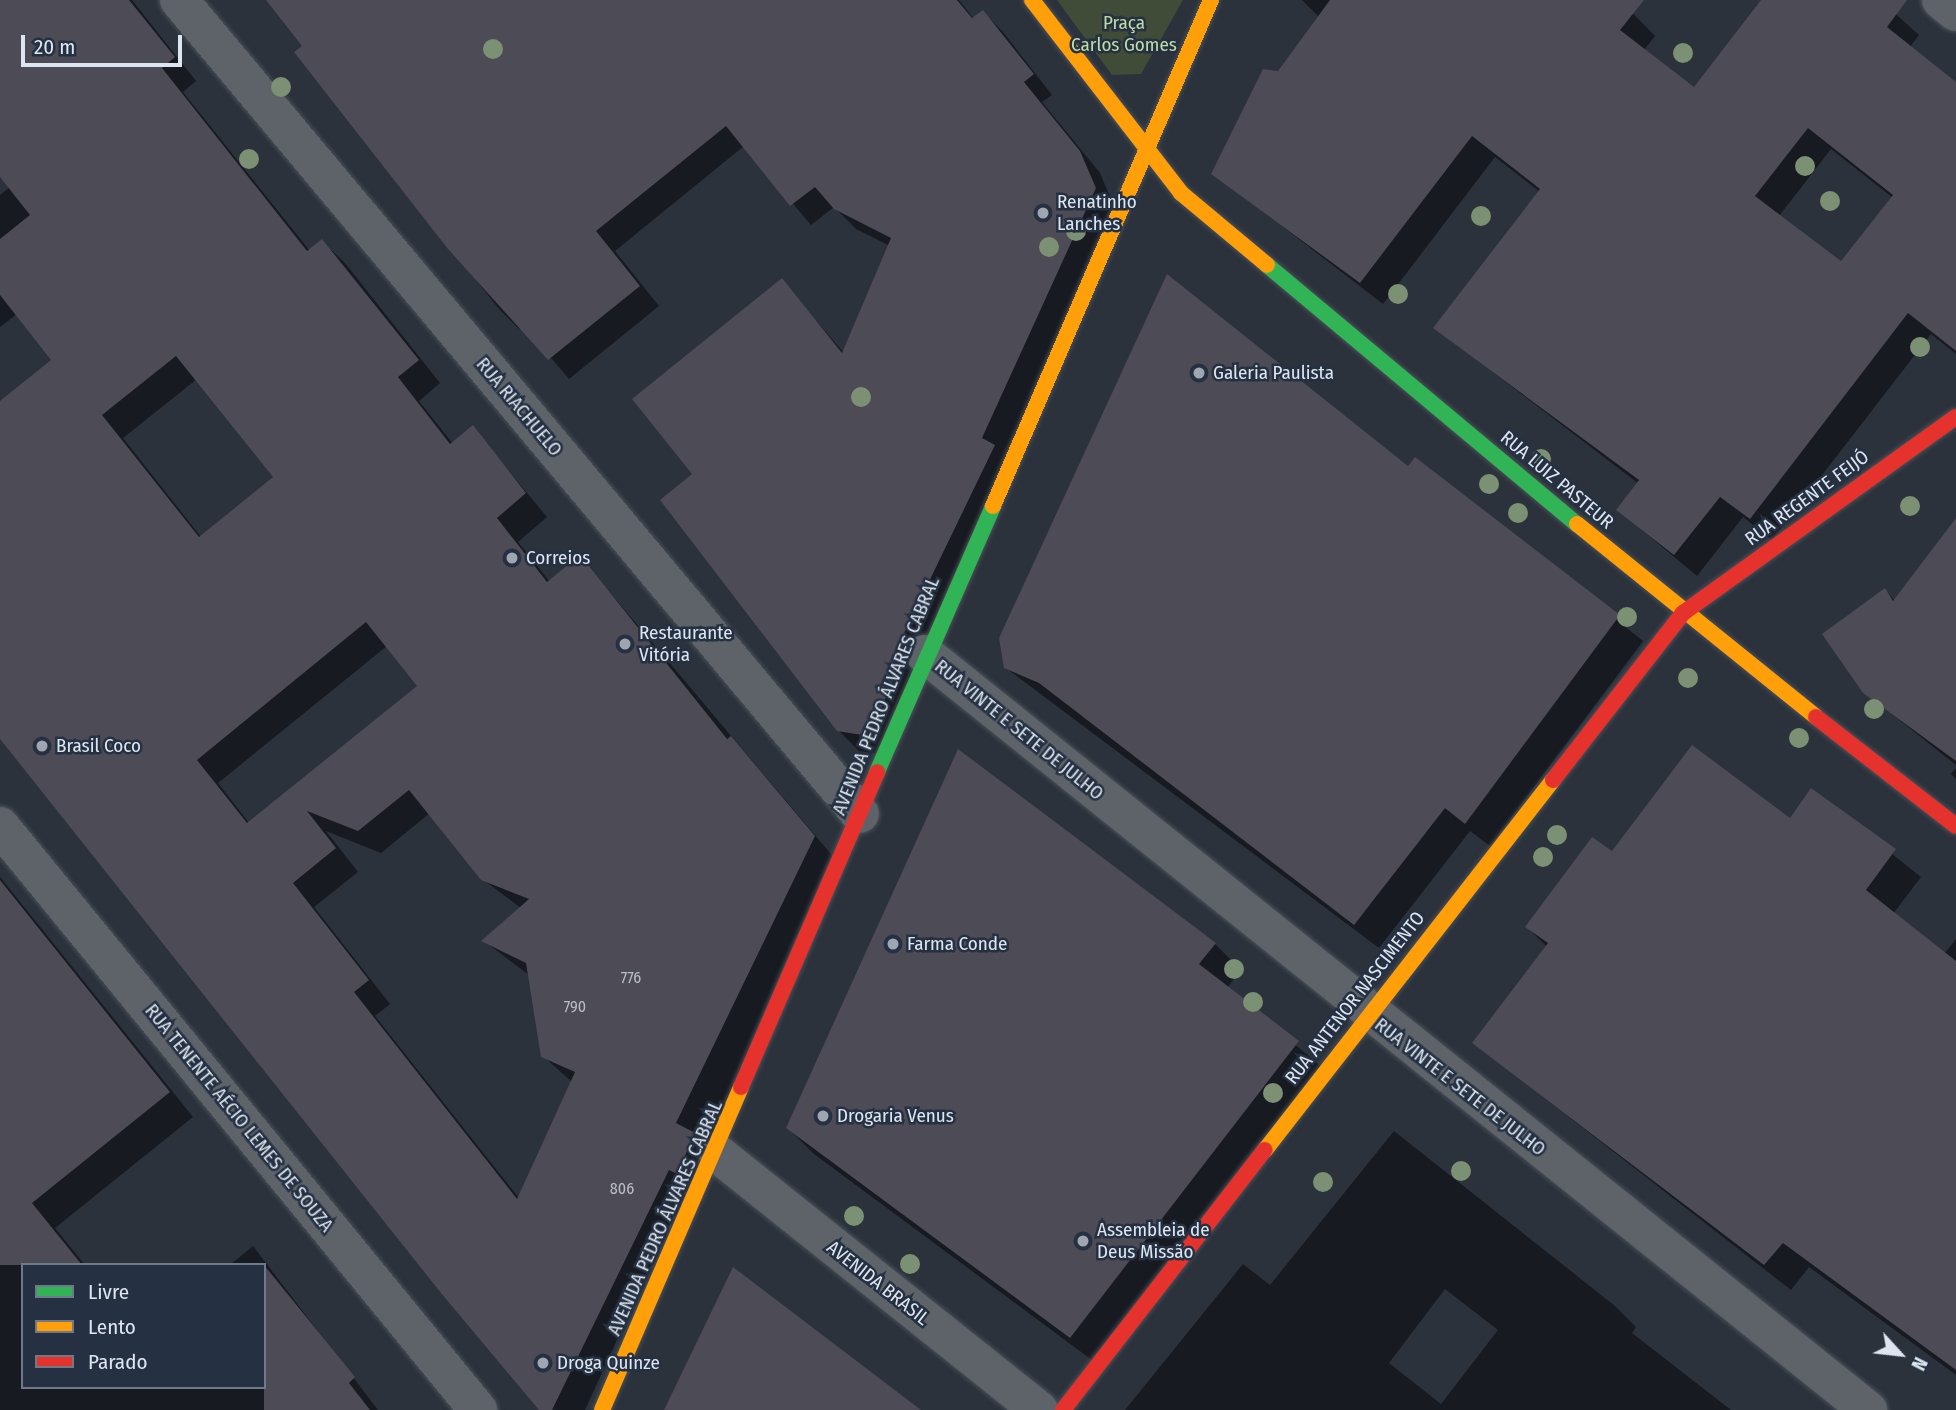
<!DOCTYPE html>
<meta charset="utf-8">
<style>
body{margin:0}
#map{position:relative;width:1956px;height:1410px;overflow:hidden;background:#2b323c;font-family:"Fira Sans Condensed",sans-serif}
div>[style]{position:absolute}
.green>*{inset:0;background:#404c38}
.shadow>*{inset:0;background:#0007}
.building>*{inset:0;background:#4d4b55}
.roads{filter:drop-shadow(0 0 2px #494f57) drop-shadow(0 0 2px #494f57)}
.street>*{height:38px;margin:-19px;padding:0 19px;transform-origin:19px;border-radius:19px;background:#5e636a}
.fast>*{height:16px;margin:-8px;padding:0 8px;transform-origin:8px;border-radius:8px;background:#30b455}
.slow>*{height:16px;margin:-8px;padding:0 8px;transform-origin:8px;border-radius:8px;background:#ff9f0a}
.jam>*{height:16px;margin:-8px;padding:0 8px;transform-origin:8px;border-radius:8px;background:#e5322d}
.trees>*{width:20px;height:20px;margin:-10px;border-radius:50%;background:#7c9074}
.dots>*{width:19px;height:19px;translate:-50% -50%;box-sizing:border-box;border:4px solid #253142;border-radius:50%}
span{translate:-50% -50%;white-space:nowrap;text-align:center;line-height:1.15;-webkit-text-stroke:5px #253142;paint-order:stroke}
.number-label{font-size:16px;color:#b9bec9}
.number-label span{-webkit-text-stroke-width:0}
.park-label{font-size:19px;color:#bfdca2}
.poi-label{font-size:19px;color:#dde5f0}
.left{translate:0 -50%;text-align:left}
.street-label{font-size:19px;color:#dde5f0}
.legend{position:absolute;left:21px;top:1263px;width:245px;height:126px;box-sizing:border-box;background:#253142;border:2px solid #6f7988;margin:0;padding:9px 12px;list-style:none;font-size:21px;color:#dde5f0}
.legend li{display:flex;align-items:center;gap:14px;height:35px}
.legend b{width:35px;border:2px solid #6f7988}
.north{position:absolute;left:1865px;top:1319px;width:70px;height:70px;-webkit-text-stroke:5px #253142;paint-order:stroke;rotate:117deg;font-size:19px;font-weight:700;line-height:28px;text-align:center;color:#dde5f0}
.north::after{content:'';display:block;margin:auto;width:24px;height:32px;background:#dde5f0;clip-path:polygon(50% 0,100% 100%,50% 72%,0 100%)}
.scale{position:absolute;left:21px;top:35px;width:161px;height:32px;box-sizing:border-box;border:4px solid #dde5f0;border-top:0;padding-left:9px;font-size:21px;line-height:24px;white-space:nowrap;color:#dde5f0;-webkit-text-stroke:5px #253142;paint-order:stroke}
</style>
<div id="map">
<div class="green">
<div style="clip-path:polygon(1057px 0,1183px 0,1141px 74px,1112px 75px)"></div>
</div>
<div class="shadow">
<div style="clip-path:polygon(evenodd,0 0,132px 0,196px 81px,183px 92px,310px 251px,322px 241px,345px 263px,440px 383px,419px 401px,453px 444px,473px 428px,547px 517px,518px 542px,550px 582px,580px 557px,836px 860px,585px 1410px,541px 1410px,0 739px,0 403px,53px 360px,17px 314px,0 327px,0 195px,10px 187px,0 174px,0 0,197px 379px,276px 477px,201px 537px,123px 438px,197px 379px,0 0,387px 646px,420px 686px,249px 823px,218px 783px,387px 646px,0 0,430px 813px,482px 879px,521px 908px,484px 941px,529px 975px,543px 1056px,572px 1082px,519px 1198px,375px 1016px,390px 1004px,314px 907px,358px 872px,326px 831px,381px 853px,430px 813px)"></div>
<div style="clip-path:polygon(268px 0,959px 0,974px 19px,983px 12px,1003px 32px,1052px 95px,1042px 102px,1100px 173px,1115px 209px,889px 755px,859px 751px,838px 730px,695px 475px,782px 281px,844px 353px,890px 246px,856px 229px,834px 207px,811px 225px,744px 146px,615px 251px,659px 306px,569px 379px,523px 325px,519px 329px,499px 309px,297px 52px,305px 46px)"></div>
<div style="clip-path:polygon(evenodd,1302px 0,1620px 0,1655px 36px,1644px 50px,1694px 89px,1764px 0,1880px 0,1919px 35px,1910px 47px,1956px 84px,1956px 354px,1931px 334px,1772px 540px,1743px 517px,1697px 576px,1618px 510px,1639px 484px,1435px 328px,1540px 192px,1495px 157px,1383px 304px,1213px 173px,1319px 17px,1302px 0,1831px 149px,1893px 198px,1841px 263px,1779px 216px,1831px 149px)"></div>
<div style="clip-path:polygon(1415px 459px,1643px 641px,1490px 846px,1470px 831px,1379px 948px,1006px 668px,1408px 469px)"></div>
<div style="clip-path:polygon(1956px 524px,1956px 765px,1864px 692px,1885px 590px,1895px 601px)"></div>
<div style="clip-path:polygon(1956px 768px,1956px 779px,1951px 774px)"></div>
<div style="clip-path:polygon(1812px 790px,1921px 877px,1893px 914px,1944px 954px,1956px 939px,1956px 1375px,1809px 1267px,1791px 1290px,1474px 1043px,1547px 947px,1527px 927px,1612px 854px,1790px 821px)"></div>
<div style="clip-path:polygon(0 877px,193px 1117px,55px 1228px,85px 1265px,23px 1265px,23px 1387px,264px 1387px,264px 1265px,230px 1265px,253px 1246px,378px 1410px,0 1410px)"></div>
<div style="clip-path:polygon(1215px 944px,1241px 970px,1227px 988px,1323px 1068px,1096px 1363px,814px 1154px,788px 1128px)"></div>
<div style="clip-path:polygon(evenodd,1394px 1131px,1615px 1306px,1636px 1327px,1632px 1333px,1731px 1410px,1125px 1410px,1243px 1264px,1270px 1285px,1394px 1131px,1445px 1289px,1498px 1330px,1441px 1404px,1389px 1363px,1445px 1289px)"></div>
</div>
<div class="building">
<div style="clip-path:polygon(evenodd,0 0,129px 0,175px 57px,162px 68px,307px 251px,322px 239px,419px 360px,398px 377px,450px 444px,473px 425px,526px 493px,497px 518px,547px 582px,580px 555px,727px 739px,731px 736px,815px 836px,676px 1123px,695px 1133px,677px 1174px,669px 1170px,552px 1410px,539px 1410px,441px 1293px,0 739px,0 401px,51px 360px,0 295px,0 239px,30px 215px,0 177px,0 0,176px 356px,273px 477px,199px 537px,102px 415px,176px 356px,0 0,366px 622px,417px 686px,247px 823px,197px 760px,366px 622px,0 0,409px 790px,481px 880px,529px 899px,481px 941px,526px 963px,541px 1057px,575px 1072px,517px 1199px,354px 992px,369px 980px,293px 883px,336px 848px,307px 811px,358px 831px,409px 790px)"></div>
<div style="clip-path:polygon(266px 0,957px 0,972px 18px,983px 10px,1034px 74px,1024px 82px,1080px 151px,1096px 188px,982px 438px,995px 445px,894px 654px,896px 674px,869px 736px,837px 731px,660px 500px,692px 474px,632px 399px,782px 278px,842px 353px,891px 238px,834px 209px,815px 187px,790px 206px,726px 126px,596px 231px,640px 286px,548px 360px,448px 249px,294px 52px,302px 46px)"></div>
<div style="clip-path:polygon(evenodd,1330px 0,1644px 0,1620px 30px,1694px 87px,1761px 0,1907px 0,1887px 27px,1956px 82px,1956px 351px,1908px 313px,1750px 519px,1720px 497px,1674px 555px,1616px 510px,1639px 480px,1433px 328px,1540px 189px,1472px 136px,1360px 283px,1211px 174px,1263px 69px,1278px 71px,1330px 0,1808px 128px,1893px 195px,1841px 261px,1755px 196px,1808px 128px)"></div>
<div style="clip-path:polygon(1167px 274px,1408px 466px,1415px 457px,1620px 615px,1465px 824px,1445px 808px,1354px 925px,1039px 683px,1004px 668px,999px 638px)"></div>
<div style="clip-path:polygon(1956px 518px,1956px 761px,1863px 693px,1822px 634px,1885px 588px,1893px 601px)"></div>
<div style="clip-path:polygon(1692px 745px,1790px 818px,1811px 788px,1896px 849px,1866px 890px,1956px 961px,1956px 1370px,1783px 1243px,1764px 1265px,1472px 1043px,1548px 943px,1525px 927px,1592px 837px,1612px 851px)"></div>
<div style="clip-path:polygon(958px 749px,1216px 943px,1199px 964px,1299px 1041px,1070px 1338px,786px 1128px)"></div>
<div style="clip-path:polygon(0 880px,170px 1092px,32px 1203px,82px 1265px,0 1265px)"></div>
<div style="clip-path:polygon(264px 1265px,355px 1377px,349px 1383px,370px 1410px,264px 1410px)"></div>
<div style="clip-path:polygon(733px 1267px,921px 1410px,664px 1410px)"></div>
</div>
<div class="roads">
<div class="street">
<div style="left:179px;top:0;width:1061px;rotate:50.08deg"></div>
<div style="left:1941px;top:0;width:19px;rotate:39deg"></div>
<div style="left:925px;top:654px;width:1209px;rotate:38.72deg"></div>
<div style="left:0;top:826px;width:755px;rotate:50.7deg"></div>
<div style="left:718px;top:1154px;width:411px;rotate:38.6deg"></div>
</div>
<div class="fast">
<div style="left:1267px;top:265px;width:404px;rotate:39.9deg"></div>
<div style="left:877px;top:772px;width:290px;rotate:-66.4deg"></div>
</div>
<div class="slow">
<div style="left:1032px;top:0;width:244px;rotate:52.3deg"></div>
<div style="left:1181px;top:193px;width:112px;rotate:39.9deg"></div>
<div style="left:993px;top:506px;width:551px;rotate:-66.69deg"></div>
<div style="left:1577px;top:524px;width:307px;rotate:38.9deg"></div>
<div style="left:1265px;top:1150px;width:469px;rotate:-52.1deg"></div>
<div style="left:602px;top:1410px;width:352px;rotate:-66.7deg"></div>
</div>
<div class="jam">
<div style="left:1816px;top:717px;width:177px;rotate:37.9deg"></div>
<div style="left:1553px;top:780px;width:212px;rotate:-52.1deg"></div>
<div style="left:1683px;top:613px;width:336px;rotate:-35.7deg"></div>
<div style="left:741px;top:1087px;width:343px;rotate:-66.6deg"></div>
<div style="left:1063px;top:1410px;width:329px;rotate:-52.2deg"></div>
</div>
</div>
<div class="trees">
<div style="left:493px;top:49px"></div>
<div style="left:1683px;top:53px"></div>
<div style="left:281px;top:87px"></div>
<div style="left:249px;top:159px"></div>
<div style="left:1805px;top:166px"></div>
<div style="left:1830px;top:201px"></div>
<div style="left:1481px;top:216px"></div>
<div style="left:1076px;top:231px"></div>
<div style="left:1049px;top:247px"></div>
<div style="left:1398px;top:294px"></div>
<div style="left:1920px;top:347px"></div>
<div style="left:861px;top:397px"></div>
<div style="left:1541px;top:459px"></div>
<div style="left:1489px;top:484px"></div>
<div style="left:1910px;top:506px"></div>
<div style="left:1518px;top:513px"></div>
<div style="left:1627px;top:617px"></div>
<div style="left:1688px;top:678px"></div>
<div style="left:1874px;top:709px"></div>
<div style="left:1799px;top:738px"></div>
<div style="left:1557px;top:835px"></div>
<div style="left:1543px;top:857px"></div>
<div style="left:1234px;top:969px"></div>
<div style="left:1253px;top:1002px"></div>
<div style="left:1273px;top:1093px"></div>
<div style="left:1461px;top:1171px"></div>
<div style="left:1323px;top:1182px"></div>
<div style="left:854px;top:1216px"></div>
<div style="left:910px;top:1264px"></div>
</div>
<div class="dots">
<div style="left:1043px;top:213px;background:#9fa6b1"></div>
<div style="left:1199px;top:373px;background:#9fa6b1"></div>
<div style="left:512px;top:558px;background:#9fa6b1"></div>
<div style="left:625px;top:644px;background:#9fa6b1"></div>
<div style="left:42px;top:746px;background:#9fa6b1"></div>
<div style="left:893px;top:944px;background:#9fa6b1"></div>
<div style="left:823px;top:1116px;background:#9fa6b1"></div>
<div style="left:1083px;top:1241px;background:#9fa6b1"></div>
<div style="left:543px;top:1363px;background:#9fa6b1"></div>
</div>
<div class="number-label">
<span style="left:631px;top:978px">776</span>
<span style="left:575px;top:1007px">790</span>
<span style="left:622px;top:1189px">806</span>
</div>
<div class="park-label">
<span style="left:1124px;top:34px">Praça<br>Carlos Gomes</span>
</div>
<div class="poi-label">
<span class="left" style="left:1057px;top:213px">Renatinho<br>Lanches</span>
<span class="left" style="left:1213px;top:373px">Galeria Paulista</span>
<span class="left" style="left:526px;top:558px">Correios</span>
<span class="left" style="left:639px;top:644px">Restaurante<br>Vitória</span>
<span class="left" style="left:56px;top:746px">Brasil Coco</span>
<span class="left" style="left:907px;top:944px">Farma Conde</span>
<span class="left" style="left:837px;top:1116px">Drogaria Venus</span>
<span class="left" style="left:1097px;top:1241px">Assembleia de<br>Deus Missão</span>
<span class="left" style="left:557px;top:1363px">Droga Quinze</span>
</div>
<div class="street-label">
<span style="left:519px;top:407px;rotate:50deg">RUA RIACHUELO</span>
<span style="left:1557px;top:480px;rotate:40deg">RUA LUIZ PASTEUR</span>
<span style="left:1807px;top:498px;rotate:-36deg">RUA REGENTE FEIJÓ</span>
<span style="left:886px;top:696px;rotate:-68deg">AVENIDA PEDRO ÁLVARES CABRAL</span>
<span style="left:1019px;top:730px;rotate:39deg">RUA VINTE E SETE DE JULHO</span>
<span style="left:1355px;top:998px;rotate:-52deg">RUA ANTENOR NASCIMENTO</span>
<span style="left:1460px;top:1087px;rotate:38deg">RUA VINTE E SETE DE JULHO</span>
<span style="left:239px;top:1118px;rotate:51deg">RUA TENENTE AÉCIO LEMES DE SOUZA</span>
<span style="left:665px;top:1218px;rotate:-66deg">AVENIDA PEDRO ÁLVARES CABRAL</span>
<span style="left:878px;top:1283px;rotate:38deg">AVENIDA BRASIL</span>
</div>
<ul class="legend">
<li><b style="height:9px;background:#30b455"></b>Livre</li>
<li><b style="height:9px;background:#ff9f0a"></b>Lento</li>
<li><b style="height:9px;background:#e5322d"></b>Parado</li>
</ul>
<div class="north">N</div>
<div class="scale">20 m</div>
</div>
